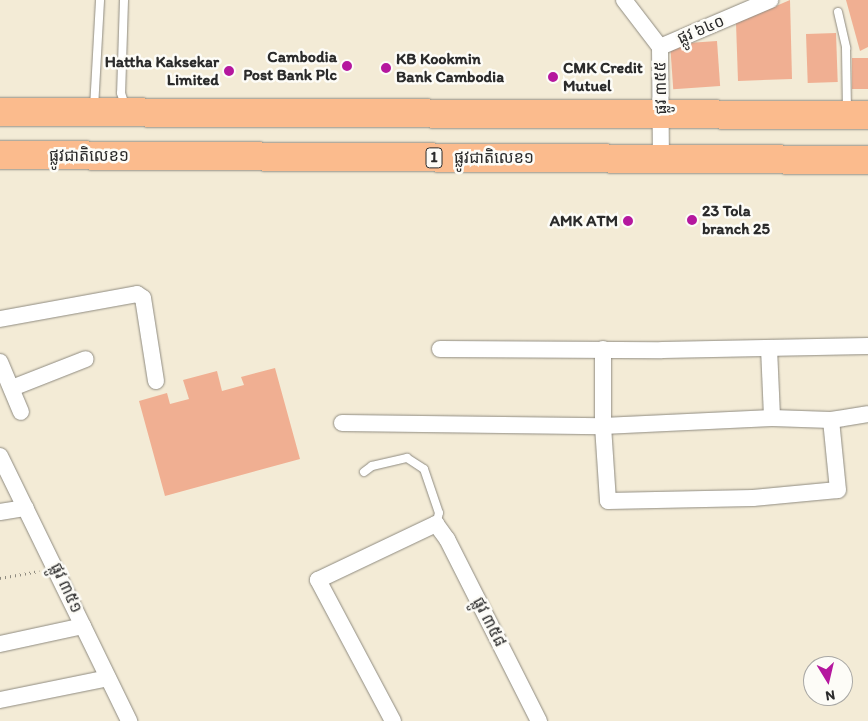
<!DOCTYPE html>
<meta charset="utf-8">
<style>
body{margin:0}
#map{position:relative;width:868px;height:721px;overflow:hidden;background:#f3ebd6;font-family:Itim,"Noto Sans Khmer",sans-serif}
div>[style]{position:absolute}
.building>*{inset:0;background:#f0af92;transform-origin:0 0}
.path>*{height:3px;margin-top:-1.5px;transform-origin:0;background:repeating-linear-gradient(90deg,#8f8b80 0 1px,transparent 0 5px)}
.roads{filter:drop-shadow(0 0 1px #8f8b80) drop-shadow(0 0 1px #8f8b80)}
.lane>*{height:8px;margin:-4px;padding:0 4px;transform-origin:4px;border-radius:4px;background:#fff}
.street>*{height:16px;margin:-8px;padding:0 8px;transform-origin:8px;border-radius:8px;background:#fff}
.highway>*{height:28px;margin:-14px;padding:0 14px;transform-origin:14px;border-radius:14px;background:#fbbb8d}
.dots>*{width:14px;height:14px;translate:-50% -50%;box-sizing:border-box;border:2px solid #fdfcf7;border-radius:50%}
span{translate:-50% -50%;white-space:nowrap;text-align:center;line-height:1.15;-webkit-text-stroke:5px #fdfcf7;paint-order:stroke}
.shield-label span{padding:1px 4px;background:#fdfcf7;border:1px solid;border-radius:4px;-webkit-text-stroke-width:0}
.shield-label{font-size:15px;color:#2b2b2b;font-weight:700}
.street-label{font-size:16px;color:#2b2b2b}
.poi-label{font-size:16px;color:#2b2b2b;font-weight:700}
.right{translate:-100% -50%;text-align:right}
.left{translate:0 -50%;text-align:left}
.north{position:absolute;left:803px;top:656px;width:50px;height:50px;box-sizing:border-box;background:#fdfcf7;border:1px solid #a9a8a5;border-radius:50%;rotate:171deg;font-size:14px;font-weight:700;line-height:20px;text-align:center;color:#2b2b2b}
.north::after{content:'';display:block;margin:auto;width:18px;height:22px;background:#b5179e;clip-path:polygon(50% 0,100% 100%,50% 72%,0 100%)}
</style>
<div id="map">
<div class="building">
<div style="clip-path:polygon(790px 0,792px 79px,738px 81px,736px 23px)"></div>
<div style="clip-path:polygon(846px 0,868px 0,868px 47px,860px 51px)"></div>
<div style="left:836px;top:33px;width:49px;height:30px;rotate:88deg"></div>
<div style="left:717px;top:41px;width:45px;height:47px;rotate:86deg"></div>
<div style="left:852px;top:58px;width:16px;height:31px"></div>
<div style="clip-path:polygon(275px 368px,300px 459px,165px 496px,139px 401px,167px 393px,170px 404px,189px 399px,183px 380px,217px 371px,222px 391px,244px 385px,241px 377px)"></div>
</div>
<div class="path">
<div style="left:0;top:578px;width:40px;rotate:-10deg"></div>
</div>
<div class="roads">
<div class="lane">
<div style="left:124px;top:0;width:93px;rotate:91.8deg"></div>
<div style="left:121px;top:93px;width:16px;rotate:72deg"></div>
<div style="left:838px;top:12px;width:37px;rotate:77deg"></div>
<div style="left:846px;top:48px;width:62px;rotate:89.1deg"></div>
<div style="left:94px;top:108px;width:108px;rotate:-86.8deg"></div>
<div style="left:364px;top:472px;width:10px;rotate:-37deg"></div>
<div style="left:372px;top:466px;width:36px;rotate:-13deg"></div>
<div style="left:407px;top:458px;width:20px;rotate:33deg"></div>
<div style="left:424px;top:469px;width:46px;rotate:71.2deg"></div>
<div style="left:439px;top:513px;width:11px;rotate:105deg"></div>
</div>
<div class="street">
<div style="left:624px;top:0;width:59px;rotate:52.5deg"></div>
<div style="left:660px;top:47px;width:112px;rotate:89.5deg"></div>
<div style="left:660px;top:47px;width:120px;rotate:-23.1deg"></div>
<div style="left:0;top:319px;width:139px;rotate:-10.3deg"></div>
<div style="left:137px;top:294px;width:7px;rotate:34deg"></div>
<div style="left:143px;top:298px;width:84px;rotate:81.1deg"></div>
<div style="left:769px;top:348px;width:70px;rotate:87.5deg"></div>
<div style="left:440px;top:349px;width:222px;rotate:0.3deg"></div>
<div style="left:662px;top:350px;width:206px;rotate:-1.1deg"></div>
<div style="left:603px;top:349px;width:77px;rotate:90deg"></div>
<div style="left:603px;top:426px;width:75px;rotate:86.2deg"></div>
<div style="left:608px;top:501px;width:145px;rotate:-1.2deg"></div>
<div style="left:753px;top:498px;width:85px;rotate:-5.4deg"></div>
<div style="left:838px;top:490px;width:70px;rotate:-95.7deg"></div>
<div style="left:0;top:362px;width:54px;rotate:67.2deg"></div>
<div style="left:12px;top:388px;width:79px;rotate:-21.4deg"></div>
<div style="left:342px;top:423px;width:261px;rotate:0.7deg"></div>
<div style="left:603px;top:426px;width:169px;rotate:-2.7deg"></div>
<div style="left:772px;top:418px;width:59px;rotate:1.9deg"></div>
<div style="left:831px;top:420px;width:37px;rotate:-9deg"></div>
<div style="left:0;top:456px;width:295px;rotate:64deg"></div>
<div style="left:0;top:512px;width:26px;rotate:-9deg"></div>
<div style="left:0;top:644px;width:85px;rotate:-12.2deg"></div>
<div style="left:0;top:700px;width:110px;rotate:-11.5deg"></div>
<div style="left:393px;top:721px;width:160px;rotate:-118deg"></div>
<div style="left:318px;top:580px;width:131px;rotate:-25.4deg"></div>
<div style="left:436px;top:524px;width:19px;rotate:54deg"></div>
<div style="left:447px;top:539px;width:204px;rotate:63.2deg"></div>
</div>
<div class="highway">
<div style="left:0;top:112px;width:868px;rotate:0.2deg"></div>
<div style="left:0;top:155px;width:868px;rotate:0.33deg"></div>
</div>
</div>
<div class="dots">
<div style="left:347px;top:66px;background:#b5179e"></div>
<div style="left:386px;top:68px;background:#b5179e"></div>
<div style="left:229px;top:71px;background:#b5179e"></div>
<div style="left:553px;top:77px;background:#b5179e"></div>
<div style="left:692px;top:220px;background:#b5179e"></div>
<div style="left:628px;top:221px;background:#b5179e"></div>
</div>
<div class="shield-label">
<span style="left:434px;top:158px">1</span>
</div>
<div class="street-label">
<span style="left:701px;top:30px;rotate:-23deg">ផ្លូវ ៦៤០</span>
<span style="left:661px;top:88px;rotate:-91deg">ផ្លូវ ៣៥៥</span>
<span style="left:89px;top:156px">ផ្លូវជាតិលេខ១</span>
<span style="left:494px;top:158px">ផ្លូវជាតិលេខ១</span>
<span style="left:66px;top:588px;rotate:65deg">ផ្លូវ ៣៥១</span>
<span style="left:489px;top:622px;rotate:63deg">ផ្លូវ ៣៥៨</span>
</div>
<div class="poi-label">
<span class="right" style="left:337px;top:66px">Cambodia<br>Post Bank Plc</span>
<span class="left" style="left:396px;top:68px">KB Kookmin<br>Bank Cambodia</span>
<span class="right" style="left:219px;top:71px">Hattha Kaksekar<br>Limited</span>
<span class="left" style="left:563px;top:77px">CMK Credit<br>Mutuel</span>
<span class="left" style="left:702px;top:220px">23 Tola<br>branch 25</span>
<span class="right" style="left:618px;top:221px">AMK ATM</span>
</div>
<div class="north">N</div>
</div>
